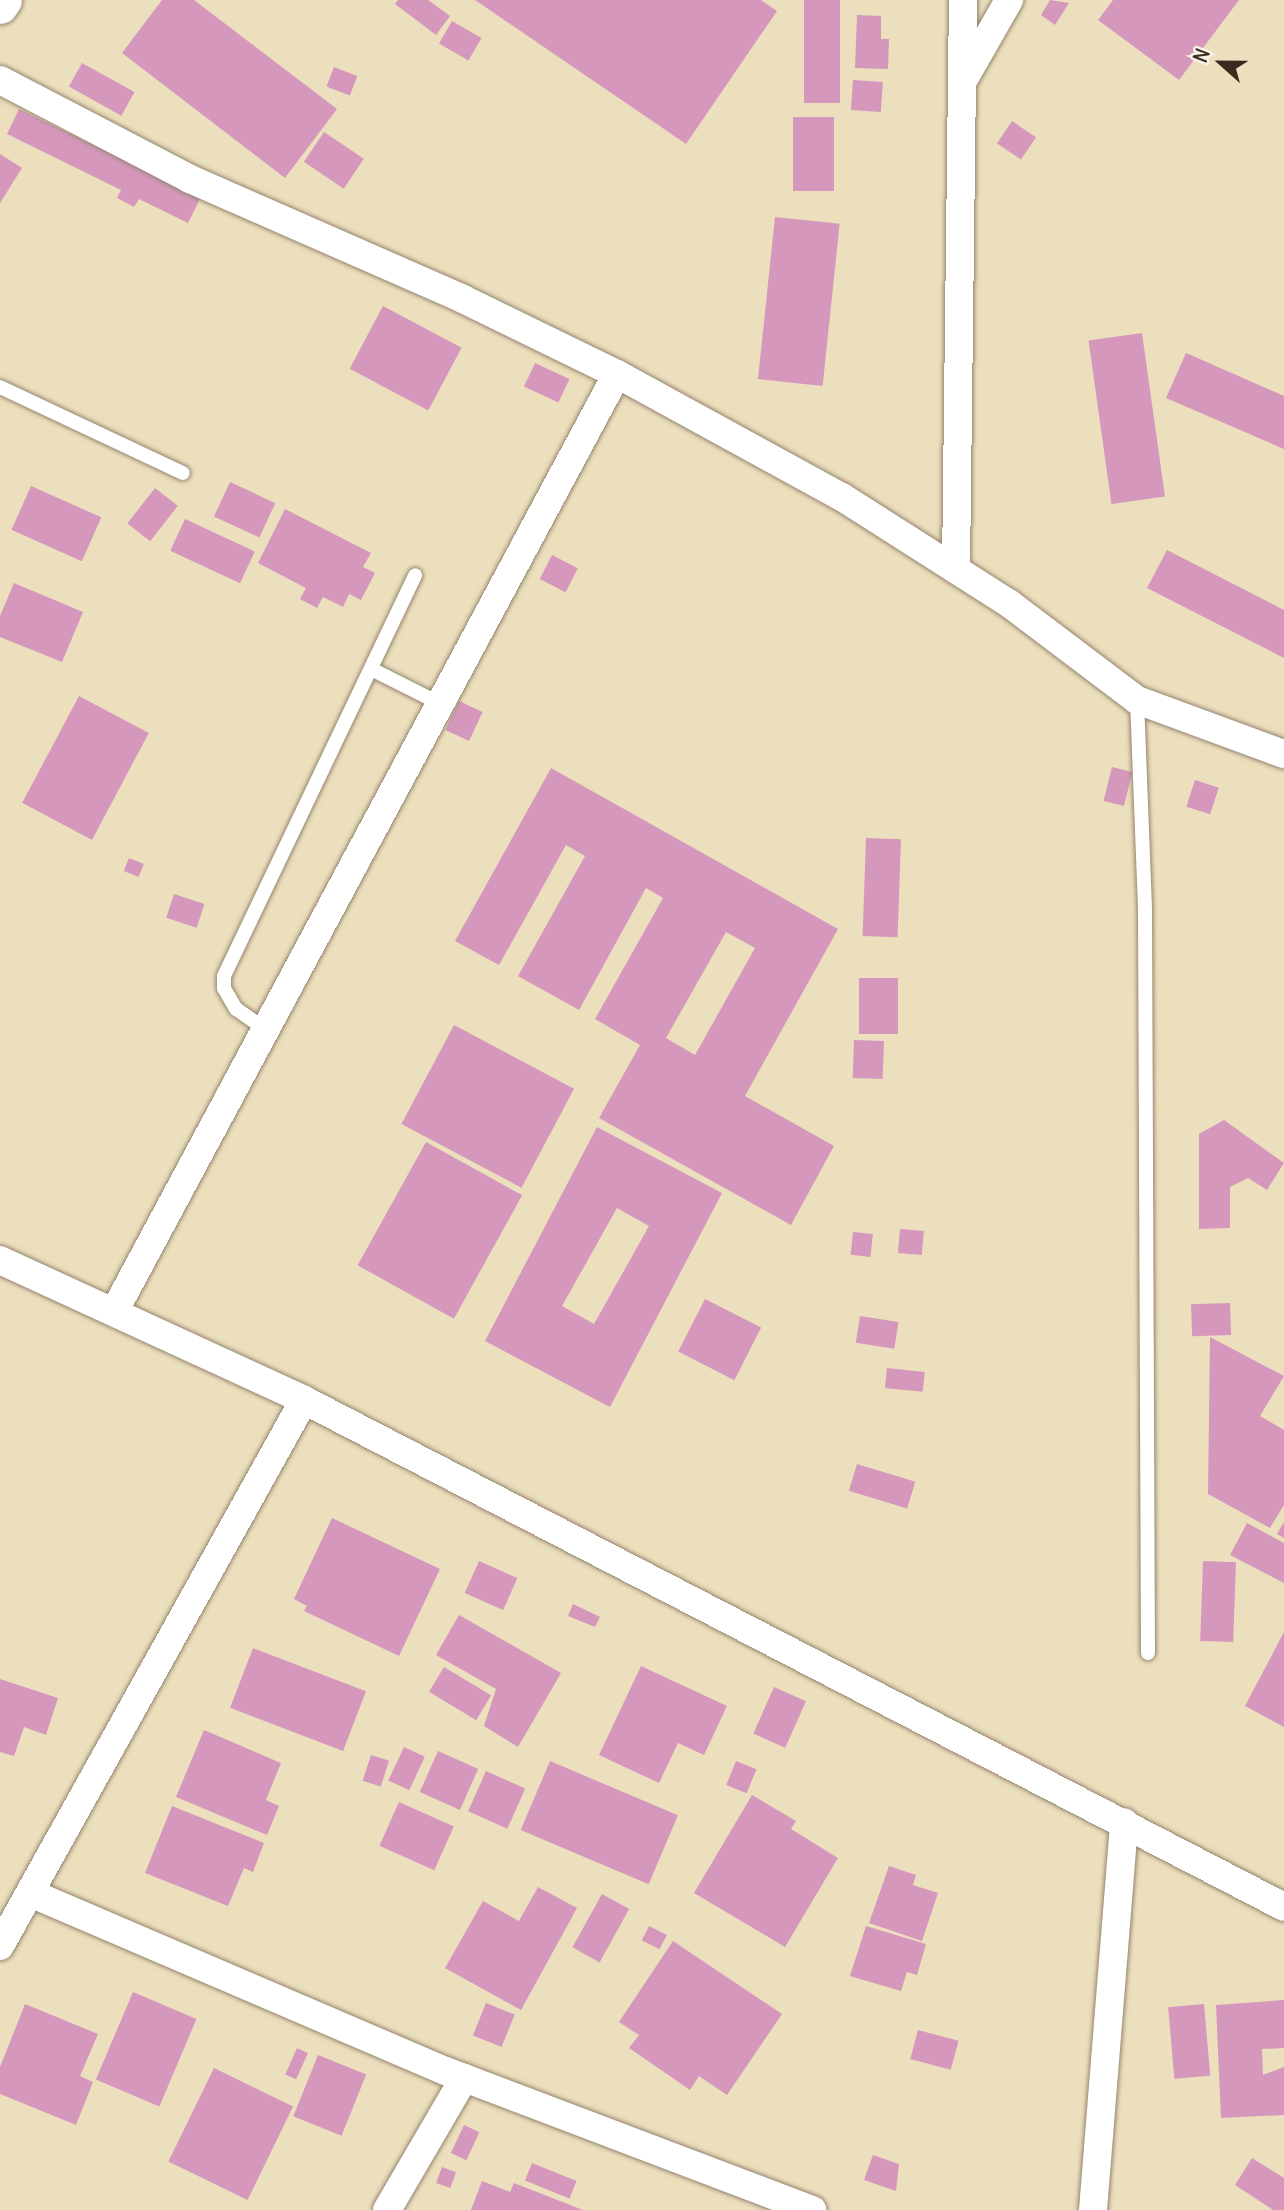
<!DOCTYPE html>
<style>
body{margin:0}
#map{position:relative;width:1284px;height:2210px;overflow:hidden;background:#ecdfbd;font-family:Delius,sans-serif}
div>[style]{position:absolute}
.building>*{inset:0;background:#d598bc;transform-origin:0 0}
.roads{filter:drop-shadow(0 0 2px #94846e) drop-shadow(0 0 2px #94846e)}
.service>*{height:14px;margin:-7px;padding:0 7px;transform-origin:7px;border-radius:7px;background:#fff}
.minor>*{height:28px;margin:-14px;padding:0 14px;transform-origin:14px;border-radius:14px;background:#fff}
.tertiary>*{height:35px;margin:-17.5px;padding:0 17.5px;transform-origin:17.5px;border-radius:17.5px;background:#fff}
span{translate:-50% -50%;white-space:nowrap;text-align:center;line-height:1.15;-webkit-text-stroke:7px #f7f3e8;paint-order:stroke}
.north{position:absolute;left:1186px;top:28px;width:70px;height:70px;-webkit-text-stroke:5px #f7f3e8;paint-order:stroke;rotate:291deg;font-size:19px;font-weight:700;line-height:28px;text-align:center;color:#3b2a1e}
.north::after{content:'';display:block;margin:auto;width:24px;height:32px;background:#3b2a1e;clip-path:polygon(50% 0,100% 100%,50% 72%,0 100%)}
</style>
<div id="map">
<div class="building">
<div style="clip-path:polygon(162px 0,194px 0,337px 109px,285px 178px,122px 53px)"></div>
<div style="clip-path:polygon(398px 0,428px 0,450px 16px,436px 35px,395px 4px)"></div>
<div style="clip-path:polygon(475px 0,761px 0,777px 11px,686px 144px)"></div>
<div style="left:804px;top:0;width:36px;height:103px"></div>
<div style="clip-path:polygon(1050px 0,1069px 3px,1055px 25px,1041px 15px)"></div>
<div style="clip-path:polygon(1113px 0,1239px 0,1179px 80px,1098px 20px)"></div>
<div style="clip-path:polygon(857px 15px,881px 16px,881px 39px,889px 39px,888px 69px,855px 68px)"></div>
<div style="left:452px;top:21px;width:34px;height:26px;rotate:30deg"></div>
<div style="left:82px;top:63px;width:60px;height:27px;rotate:29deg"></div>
<div style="left:334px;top:67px;width:25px;height:21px;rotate:21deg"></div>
<div style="left:853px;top:80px;width:30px;height:30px;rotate:4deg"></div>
<div style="clip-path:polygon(19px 109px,201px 197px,188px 223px,139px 199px,134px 207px,117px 198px,121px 190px,7px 134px)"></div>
<div style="left:834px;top:117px;width:74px;height:41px;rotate:90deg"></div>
<div style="left:1012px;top:121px;width:29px;height:27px;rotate:34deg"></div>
<div style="left:324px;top:132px;width:48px;height:36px;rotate:34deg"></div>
<div style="clip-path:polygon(0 154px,22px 168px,0 203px)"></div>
<div style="left:775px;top:217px;width:65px;height:163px;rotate:6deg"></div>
<div style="left:383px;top:306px;width:89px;height:71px;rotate:28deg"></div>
<div style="left:1142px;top:333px;width:165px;height:54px;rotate:82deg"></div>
<div style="clip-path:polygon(1186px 353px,1284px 396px,1284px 449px,1166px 398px)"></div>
<div style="left:535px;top:363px;width:38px;height:26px;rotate:25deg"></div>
<div style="left:230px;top:482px;width:50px;height:38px;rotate:25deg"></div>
<div style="left:31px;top:486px;width:77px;height:48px;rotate:24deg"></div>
<div style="left:155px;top:488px;width:29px;height:45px;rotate:38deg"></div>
<div style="clip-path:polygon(285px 509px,371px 553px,363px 567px,375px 573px,361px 600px,349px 594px,343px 607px,323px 597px,317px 608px,300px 599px,306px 588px,258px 563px)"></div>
<div style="left:185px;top:519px;width:77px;height:35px;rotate:25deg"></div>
<div style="clip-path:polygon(1167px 550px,1284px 610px,1284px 658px,1147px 588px)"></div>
<div style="left:552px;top:555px;width:29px;height:27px;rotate:27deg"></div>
<div style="clip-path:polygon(14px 583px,83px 612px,62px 662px,0 637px,0 616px)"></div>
<div style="left:79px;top:696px;width:79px;height:121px;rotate:28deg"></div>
<div style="left:459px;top:701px;width:26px;height:32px;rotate:25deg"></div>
<div style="left:1112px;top:767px;width:21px;height:35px;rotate:14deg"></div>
<div style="clip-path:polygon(evenodd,551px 768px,838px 929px,745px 1096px,834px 1146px,791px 1225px,599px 1118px,640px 1045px,595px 1019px,663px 898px,646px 888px,579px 1010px,518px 976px,585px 856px,566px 845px,499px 965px,455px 941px,551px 768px,726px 932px,755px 948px,695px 1055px,666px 1038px,726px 932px)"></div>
<div style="left:1195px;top:780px;width:25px;height:28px;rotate:18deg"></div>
<div style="left:866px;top:838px;width:35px;height:98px;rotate:2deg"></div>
<div style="left:129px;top:858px;width:16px;height:14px;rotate:22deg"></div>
<div style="left:174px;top:894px;width:32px;height:25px;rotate:18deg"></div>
<div style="left:859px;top:978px;width:39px;height:56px"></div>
<div style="left:454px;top:1025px;width:136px;height:112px;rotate:28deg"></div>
<div style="left:854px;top:1040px;width:30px;height:38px;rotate:2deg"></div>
<div style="clip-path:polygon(1224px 1120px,1284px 1163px,1267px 1190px,1248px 1178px,1230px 1187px,1230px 1228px,1199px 1229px,1199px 1134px)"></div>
<div style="clip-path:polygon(evenodd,597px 1127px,722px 1193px,610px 1407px,485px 1341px,597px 1127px,617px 1208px,649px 1226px,594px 1324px,562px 1306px,617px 1208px)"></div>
<div style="left:426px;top:1142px;width:110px;height:141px;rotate:29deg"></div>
<div style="left:900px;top:1229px;width:24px;height:24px;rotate:5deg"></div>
<div style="left:853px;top:1232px;width:20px;height:23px;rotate:6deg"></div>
<div style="left:705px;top:1299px;width:63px;height:59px;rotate:27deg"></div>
<div style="left:1230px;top:1303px;width:32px;height:39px;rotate:88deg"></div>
<div style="left:860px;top:1316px;width:39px;height:27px;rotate:9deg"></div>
<div style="clip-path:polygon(1210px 1337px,1284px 1376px,1260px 1416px,1284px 1430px,1284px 1505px,1270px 1528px,1208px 1494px)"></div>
<div style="left:887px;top:1368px;width:38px;height:20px;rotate:6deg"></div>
<div style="left:857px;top:1464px;width:61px;height:28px;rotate:17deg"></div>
<div style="clip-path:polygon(332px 1518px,440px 1569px,399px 1656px,304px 1611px,307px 1606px,294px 1599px)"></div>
<div style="clip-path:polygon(1284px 1522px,1284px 1538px,1277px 1534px)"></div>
<div style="clip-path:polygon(1247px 1523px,1284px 1543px,1284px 1583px,1230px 1555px)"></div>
<div style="left:479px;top:1561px;width:42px;height:35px;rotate:24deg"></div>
<div style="left:1203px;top:1561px;width:33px;height:80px;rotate:2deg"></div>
<div style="clip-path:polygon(573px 1604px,600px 1617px,595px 1627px,568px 1616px)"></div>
<div style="clip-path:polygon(459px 1615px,561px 1673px,518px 1747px,484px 1726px,496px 1689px,436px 1655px)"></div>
<div style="clip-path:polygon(1284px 1632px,1284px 1727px,1245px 1706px)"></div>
<div style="left:253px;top:1648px;width:121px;height:64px;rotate:21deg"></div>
<div style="clip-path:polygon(641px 1666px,727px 1706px,704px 1755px,678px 1743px,659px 1783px,599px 1755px)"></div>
<div style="left:444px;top:1667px;width:55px;height:29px;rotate:31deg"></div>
<div style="clip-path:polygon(0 1679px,58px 1698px,46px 1735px,24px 1727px,14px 1756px,0 1752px)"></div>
<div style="left:774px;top:1687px;width:35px;height:51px;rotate:24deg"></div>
<div style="clip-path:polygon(204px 1730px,281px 1763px,266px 1800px,279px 1806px,267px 1835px,176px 1797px)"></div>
<div style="left:404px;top:1747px;width:23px;height:37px;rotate:25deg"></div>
<div style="left:438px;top:1751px;width:44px;height:45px;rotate:24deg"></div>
<div style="left:371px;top:1755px;width:19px;height:27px;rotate:18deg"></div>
<div style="left:550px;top:1761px;width:139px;height:75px;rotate:23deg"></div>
<div style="left:736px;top:1761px;width:22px;height:26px;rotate:22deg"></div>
<div style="left:486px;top:1771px;width:43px;height:44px;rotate:24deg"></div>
<div style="clip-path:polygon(752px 1795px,796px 1821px,791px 1829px,838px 1858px,785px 1947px,694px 1893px)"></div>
<div style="left:399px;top:1802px;width:60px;height:48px;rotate:24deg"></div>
<div style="clip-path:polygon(172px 1806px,264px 1843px,253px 1872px,244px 1868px,228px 1906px,145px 1873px)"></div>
<div style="clip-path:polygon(889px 1866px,916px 1875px,913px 1885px,938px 1893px,922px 1941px,869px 1923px)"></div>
<div style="clip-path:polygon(538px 1887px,577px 1908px,521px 2010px,445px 1968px,483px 1901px,519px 1921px)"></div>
<div style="left:602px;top:1894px;width:31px;height:61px;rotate:29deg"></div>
<div style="left:649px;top:1926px;width:20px;height:16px;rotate:27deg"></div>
<div style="clip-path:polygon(866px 1926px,926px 1944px,917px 1975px,907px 1972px,901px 1991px,850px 1976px)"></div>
<div style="clip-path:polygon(673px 1941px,782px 2014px,727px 2095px,699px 2076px,690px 2090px,629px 2048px,639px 2035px,619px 2022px)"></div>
<div style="left:133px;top:1992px;width:69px;height:95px;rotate:23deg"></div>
<div style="clip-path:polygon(1284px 2000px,1284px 2048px,1262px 2049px,1263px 2075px,1284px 2067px,1284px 2115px,1221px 2118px,1216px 2005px)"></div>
<div style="left:486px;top:2003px;width:31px;height:35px;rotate:22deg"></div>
<div style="clip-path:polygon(25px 2004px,98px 2034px,80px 2076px,93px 2082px,76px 2125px,0 2094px,0 2067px)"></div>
<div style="left:1204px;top:2004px;width:72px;height:36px;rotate:85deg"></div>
<div style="left:918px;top:2030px;width:42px;height:30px;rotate:15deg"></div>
<div style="left:297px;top:2048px;width:12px;height:29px;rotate:24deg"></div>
<div style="left:318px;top:2055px;width:52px;height:66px;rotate:22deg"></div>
<div style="left:214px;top:2068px;width:88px;height:104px;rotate:26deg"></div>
<div style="left:464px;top:2125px;width:17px;height:31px;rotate:25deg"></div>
<div style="clip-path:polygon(873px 2155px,899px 2164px,896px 2191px,864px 2180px)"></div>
<div style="clip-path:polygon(1252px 2158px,1284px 2178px,1284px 2210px,1273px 2210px,1235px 2185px)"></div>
<div style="left:532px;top:2163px;width:48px;height:19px;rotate:22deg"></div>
<div style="left:442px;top:2167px;width:15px;height:17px;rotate:20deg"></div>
<div style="clip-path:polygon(482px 2181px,510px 2192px,514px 2183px,583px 2210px,471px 2210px)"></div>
</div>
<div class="roads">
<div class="service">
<div style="left:0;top:387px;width:202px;rotate:25.2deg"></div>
<div style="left:371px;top:669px;width:76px;rotate:26.6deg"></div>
<div style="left:1137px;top:700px;width:212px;rotate:87.8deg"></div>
<div style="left:1145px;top:912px;width:741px;rotate:89.77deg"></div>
<div style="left:265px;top:1029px;width:35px;rotate:-145deg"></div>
<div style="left:236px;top:1009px;width:24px;rotate:-120deg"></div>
<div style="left:224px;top:988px;width:12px;rotate:-90deg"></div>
<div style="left:224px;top:976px;width:444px;rotate:-64.5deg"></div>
</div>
<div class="minor">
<div style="left:964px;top:79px;width:91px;rotate:-60.3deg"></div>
<div style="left:0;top:80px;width:214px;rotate:27.5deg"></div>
<div style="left:190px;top:179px;width:298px;rotate:23.7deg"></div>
<div style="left:463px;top:299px;width:171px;rotate:26deg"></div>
<div style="left:617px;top:374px;width:256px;rotate:28.7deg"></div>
<div style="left:842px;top:497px;width:199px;rotate:32.5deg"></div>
<div style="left:1010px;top:604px;width:159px;rotate:37.1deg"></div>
<div style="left:1137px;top:700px;width:157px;rotate:20.2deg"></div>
<div style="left:956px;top:569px;width:569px;rotate:-89.3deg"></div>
<div style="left:0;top:1260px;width:335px;rotate:24.7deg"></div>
<div style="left:304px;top:1400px;width:1103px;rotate:27.35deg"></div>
<div style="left:114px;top:1312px;width:1064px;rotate:-61.8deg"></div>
<div style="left:30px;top:1893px;width:452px;rotate:23.2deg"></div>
<div style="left:446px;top:2071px;width:392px;rotate:20.8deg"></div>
<div style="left:0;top:1946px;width:625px;rotate:-60.89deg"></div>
<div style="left:387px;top:2210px;width:153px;rotate:-59.7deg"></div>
<div style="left:1093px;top:2210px;width:389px;rotate:-85.4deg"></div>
</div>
<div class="tertiary">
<div style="left:0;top:6px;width:7px;rotate:-56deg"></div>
</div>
</div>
<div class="north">N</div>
</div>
